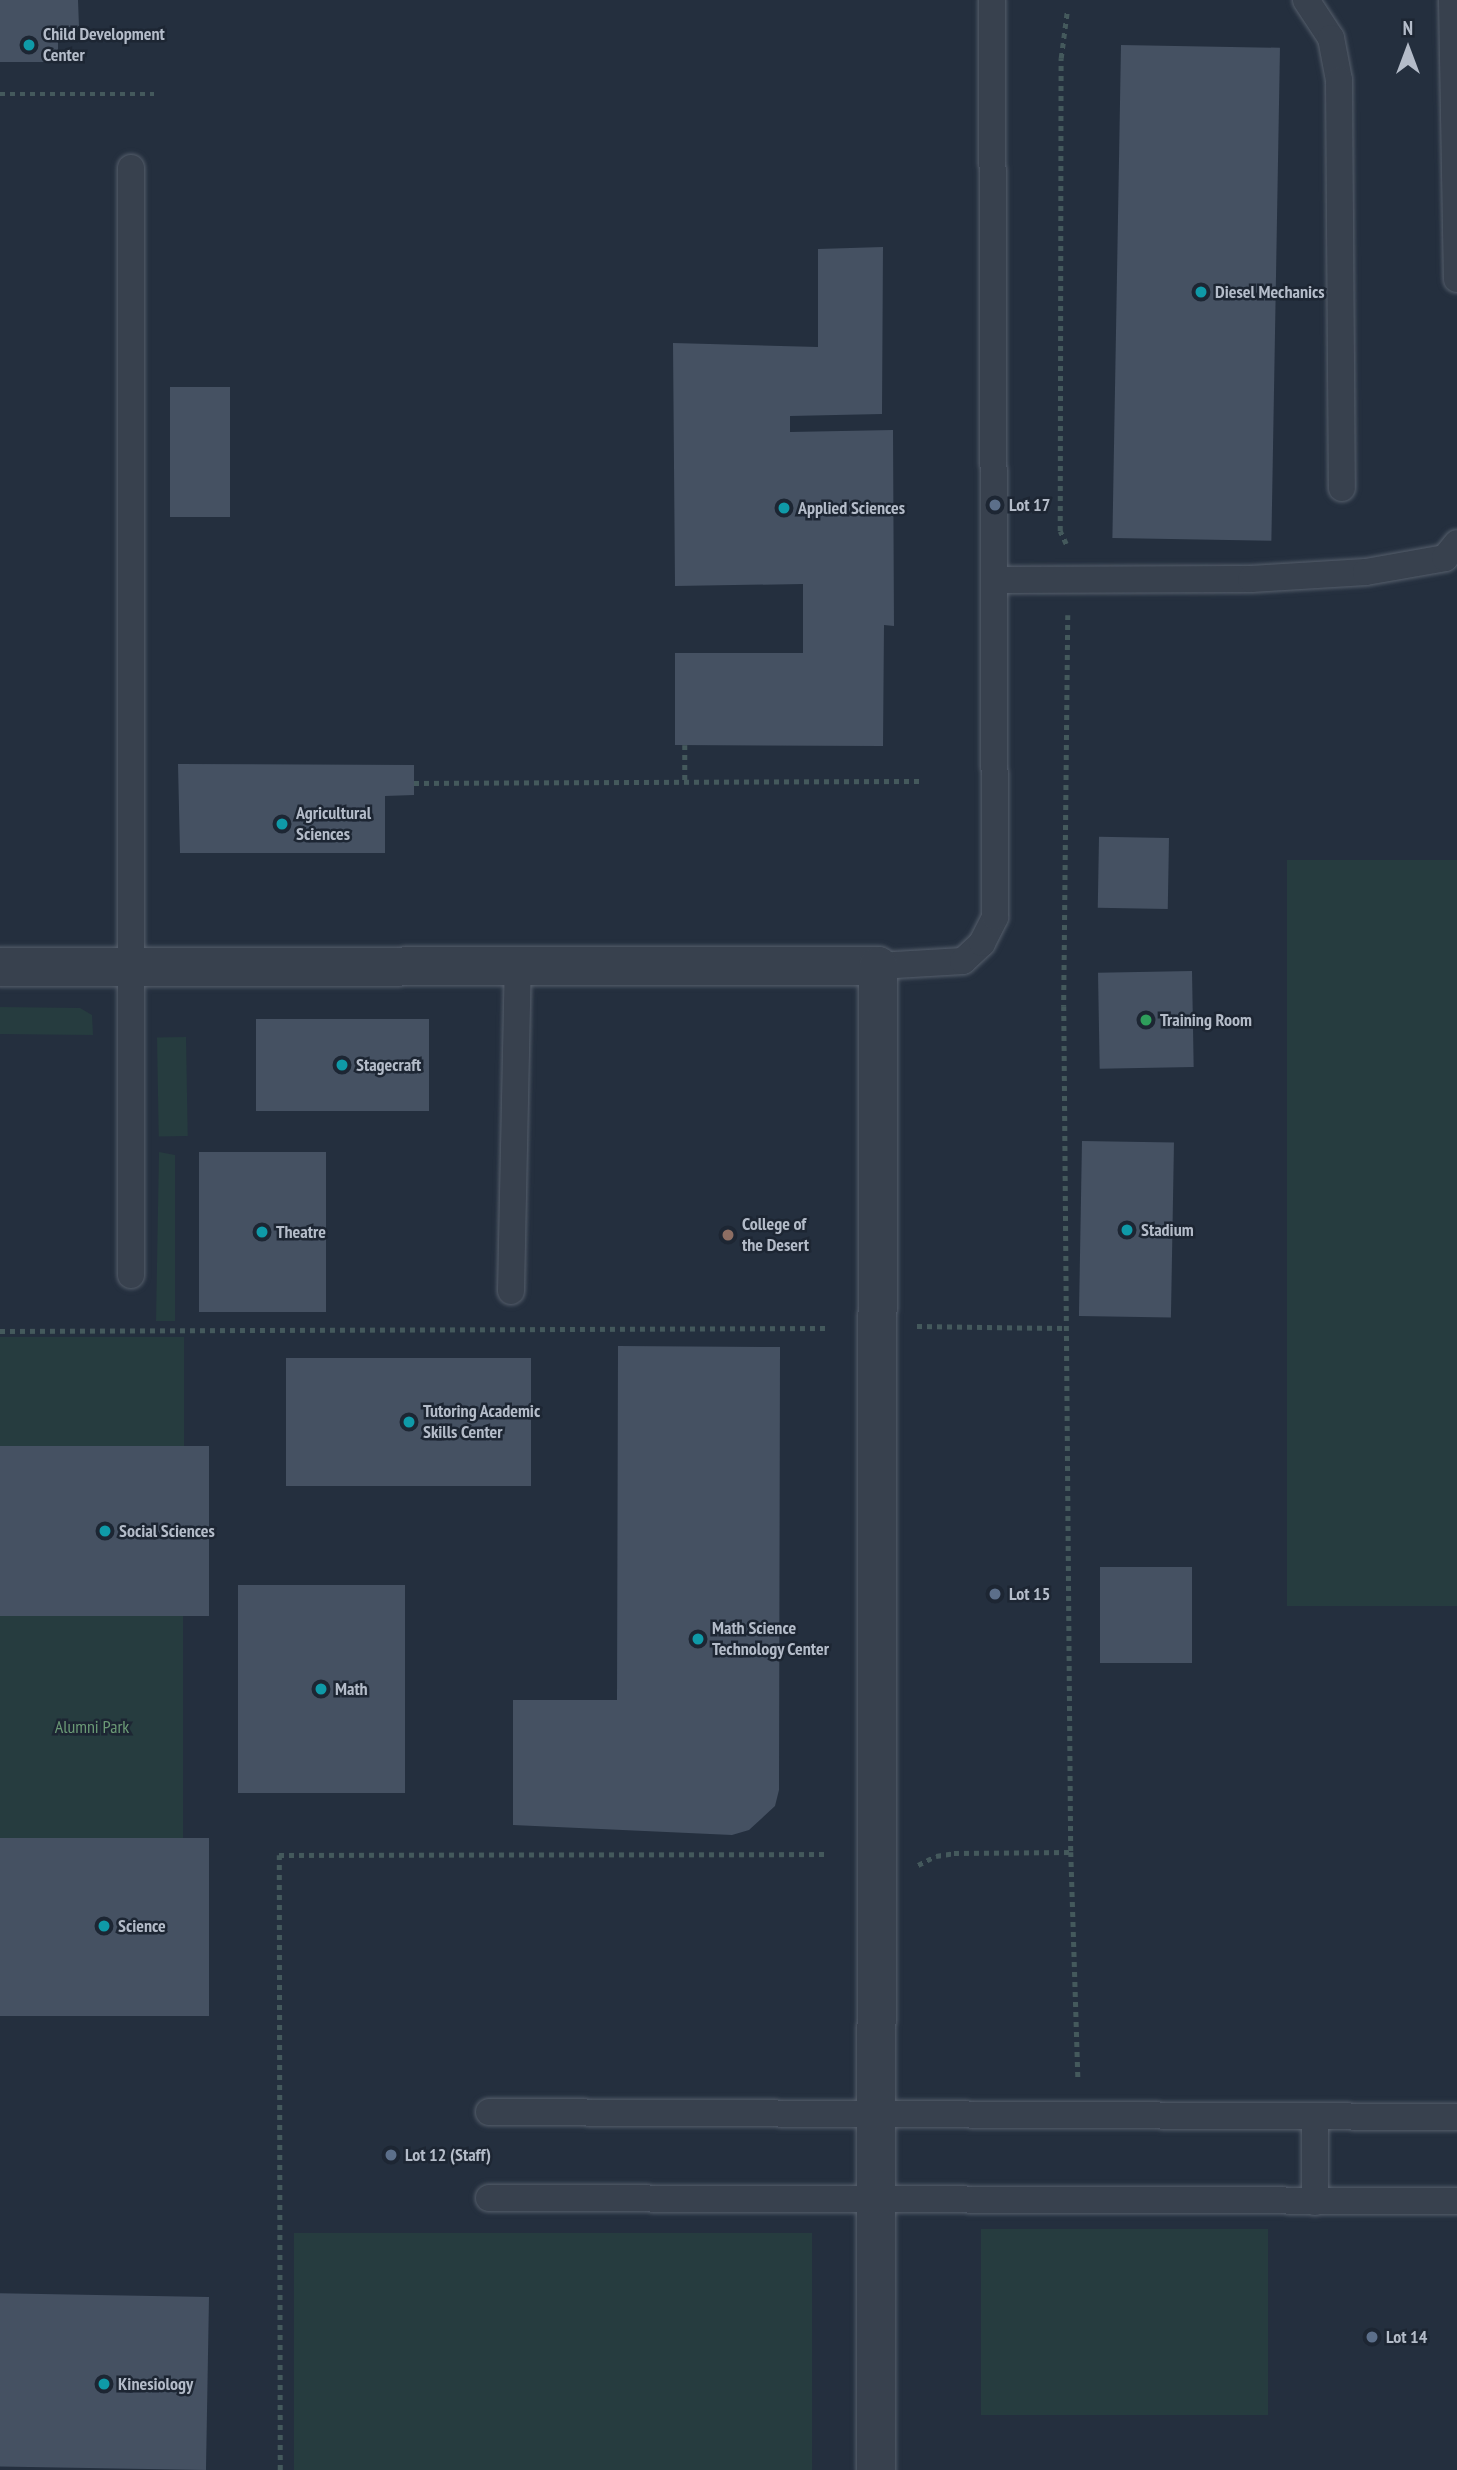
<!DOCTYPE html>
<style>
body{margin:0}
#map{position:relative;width:1457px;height:2470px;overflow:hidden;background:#242f3e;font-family:"PT Sans Narrow",sans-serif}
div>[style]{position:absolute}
.green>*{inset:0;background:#263c3f;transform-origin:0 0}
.building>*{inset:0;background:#455162;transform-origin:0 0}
.path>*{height:4.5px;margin-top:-2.25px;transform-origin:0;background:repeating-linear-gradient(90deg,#44595c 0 5px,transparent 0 10px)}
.roads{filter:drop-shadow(0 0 2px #565f6c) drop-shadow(0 0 2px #565f6c)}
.lane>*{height:26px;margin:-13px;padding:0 13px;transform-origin:13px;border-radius:13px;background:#38414e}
.street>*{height:38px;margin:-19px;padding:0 19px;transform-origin:19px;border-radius:19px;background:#38414e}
.dots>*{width:19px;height:19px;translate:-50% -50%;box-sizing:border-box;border:4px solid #1d2633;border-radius:50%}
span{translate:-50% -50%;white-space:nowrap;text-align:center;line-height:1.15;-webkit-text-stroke:5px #1d2633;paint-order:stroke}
.poi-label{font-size:18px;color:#b4bcc9;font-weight:700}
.left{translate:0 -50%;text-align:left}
.park-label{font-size:18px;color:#6b9a76}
.north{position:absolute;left:1373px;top:14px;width:70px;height:70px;-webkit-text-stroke:5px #1d2633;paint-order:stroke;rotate:0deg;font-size:19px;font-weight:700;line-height:28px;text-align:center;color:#b4bcc9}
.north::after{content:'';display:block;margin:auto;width:24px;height:32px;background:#b4bcc9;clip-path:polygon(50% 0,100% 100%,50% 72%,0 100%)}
</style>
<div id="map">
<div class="green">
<div style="left:1287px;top:860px;width:170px;height:746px"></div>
<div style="clip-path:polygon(0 1007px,80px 1008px,92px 1015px,93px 1035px,0 1034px)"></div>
<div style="left:186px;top:1037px;width:99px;height:29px;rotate:89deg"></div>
<div style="clip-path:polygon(159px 1152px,175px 1155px,175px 1321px,156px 1321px)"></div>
<div style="left:0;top:1337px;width:184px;height:109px"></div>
<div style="left:0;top:1616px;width:183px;height:222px"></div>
<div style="left:981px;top:2229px;width:287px;height:186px"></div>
<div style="left:812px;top:2233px;width:237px;height:518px;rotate:90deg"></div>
</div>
<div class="building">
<div style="clip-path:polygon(0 0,78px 0,79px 27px,58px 27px,58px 62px,0 62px)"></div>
<div style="left:1121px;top:45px;width:159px;height:493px;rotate:1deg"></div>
<div style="clip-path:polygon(883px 247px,882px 414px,790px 416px,790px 432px,893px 430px,894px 626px,884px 625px,883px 746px,675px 745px,675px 653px,803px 653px,803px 584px,675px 586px,673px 343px,818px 347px,818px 249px)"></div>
<div style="left:170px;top:387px;width:60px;height:130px"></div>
<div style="clip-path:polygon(178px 764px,414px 765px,414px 795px,385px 796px,385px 853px,180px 853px)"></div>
<div style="left:1169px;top:838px;width:71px;height:70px;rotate:91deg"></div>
<div style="left:1192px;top:971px;width:96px;height:94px;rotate:89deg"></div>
<div style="left:256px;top:1019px;width:173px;height:92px"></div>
<div style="left:1082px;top:1141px;width:92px;height:175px;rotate:1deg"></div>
<div style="left:199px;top:1152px;width:127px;height:160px"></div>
<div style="clip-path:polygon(618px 1346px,780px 1347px,779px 1790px,775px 1806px,749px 1830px,732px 1835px,513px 1825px,513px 1700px,617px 1700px)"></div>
<div style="left:286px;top:1358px;width:245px;height:128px"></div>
<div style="left:0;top:1446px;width:209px;height:170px"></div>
<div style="left:1100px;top:1567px;width:92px;height:96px"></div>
<div style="left:238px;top:1585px;width:167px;height:208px"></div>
<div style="left:0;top:1838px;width:209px;height:178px"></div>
<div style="left:209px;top:2297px;width:173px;height:209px;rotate:91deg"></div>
</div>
<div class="path">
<div style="left:0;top:94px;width:154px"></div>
<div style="left:1066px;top:544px;width:14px;rotate:-115deg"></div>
<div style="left:1060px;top:531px;width:473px;rotate:-89.9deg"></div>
<div style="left:1061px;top:58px;width:46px;rotate:-82.6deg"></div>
<div style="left:1068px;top:615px;width:391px;rotate:90.6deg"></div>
<div style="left:1064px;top:1006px;width:846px;rotate:89.53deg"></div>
<div style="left:1071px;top:1852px;width:228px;rotate:88.2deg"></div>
<div style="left:685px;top:745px;width:37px;rotate:90deg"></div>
<div style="left:414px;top:783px;width:506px;rotate:-0.23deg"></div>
<div style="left:917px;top:1326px;width:151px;rotate:0.8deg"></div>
<div style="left:0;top:1331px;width:830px;rotate:-0.21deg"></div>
<div style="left:918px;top:1865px;width:20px;rotate:-27deg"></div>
<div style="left:936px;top:1856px;width:18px;rotate:-9deg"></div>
<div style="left:954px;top:1853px;width:117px;rotate:-0.5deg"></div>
<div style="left:280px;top:2470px;width:615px;rotate:-90.09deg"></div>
<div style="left:279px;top:1855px;width:547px;rotate:-0.1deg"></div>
</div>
<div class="roads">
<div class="lane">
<div style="left:1306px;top:0;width:45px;rotate:56.7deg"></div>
<div style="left:1331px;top:38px;width:43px;rotate:79.2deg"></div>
<div style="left:1339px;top:80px;width:408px;rotate:89.6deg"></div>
<div style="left:1452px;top:0;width:279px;rotate:89deg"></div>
<div style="left:131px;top:168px;width:1107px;rotate:90deg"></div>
<div style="left:994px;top:580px;width:257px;rotate:-0.2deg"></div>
<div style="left:1251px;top:579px;width:115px;rotate:-3.5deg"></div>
<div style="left:1366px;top:572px;width:80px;rotate:-10deg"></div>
<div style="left:1445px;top:558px;width:19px;rotate:-51deg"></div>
<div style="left:878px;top:966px;width:85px;rotate:-3.4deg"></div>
<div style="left:963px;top:961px;width:26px;rotate:-43deg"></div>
<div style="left:982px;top:943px;width:29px;rotate:-63deg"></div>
<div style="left:995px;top:917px;width:917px;rotate:-90.19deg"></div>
<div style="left:511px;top:1291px;width:324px;rotate:-88.8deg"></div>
<div style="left:489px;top:2112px;width:968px;rotate:0.3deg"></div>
<div style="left:1315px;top:2116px;width:86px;rotate:90deg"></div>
<div style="left:489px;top:2198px;width:968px;rotate:0.18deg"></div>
</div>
<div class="street">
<div style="left:0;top:967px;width:878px;rotate:-0.07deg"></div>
<div style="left:878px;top:966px;width:1504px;rotate:90.08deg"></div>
</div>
</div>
<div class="dots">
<div style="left:29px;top:45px;background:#0f9aa8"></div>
<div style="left:1201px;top:292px;background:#0f9aa8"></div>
<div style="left:995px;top:505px;background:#5c6f8a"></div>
<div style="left:784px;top:508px;background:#0f9aa8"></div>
<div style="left:282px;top:824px;background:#0f9aa8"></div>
<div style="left:1146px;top:1020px;background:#2e9e5b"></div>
<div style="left:342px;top:1065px;background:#0f9aa8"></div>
<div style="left:1127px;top:1230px;background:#0f9aa8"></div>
<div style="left:262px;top:1232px;background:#0f9aa8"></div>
<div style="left:728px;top:1235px;background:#8d6e63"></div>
<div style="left:409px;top:1422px;background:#0f9aa8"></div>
<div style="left:105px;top:1531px;background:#0f9aa8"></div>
<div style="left:995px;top:1594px;background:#5c6f8a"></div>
<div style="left:698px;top:1639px;background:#0f9aa8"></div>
<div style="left:321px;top:1689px;background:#0f9aa8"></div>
<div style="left:104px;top:1926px;background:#0f9aa8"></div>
<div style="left:391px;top:2155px;background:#5c6f8a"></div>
<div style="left:1372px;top:2337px;background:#5c6f8a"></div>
<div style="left:104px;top:2384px;background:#0f9aa8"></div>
</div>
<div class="poi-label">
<span class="left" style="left:43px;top:45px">Child Development<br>Center</span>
<span class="left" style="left:1215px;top:292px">Diesel Mechanics</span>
<span class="left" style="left:1009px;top:505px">Lot 17</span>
<span class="left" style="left:798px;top:508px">Applied Sciences</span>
<span class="left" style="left:296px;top:824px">Agricultural<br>Sciences</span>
<span class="left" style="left:1160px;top:1020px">Training Room</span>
<span class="left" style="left:356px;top:1065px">Stagecraft</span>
<span class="left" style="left:742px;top:1235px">College of<br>the Desert</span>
<span class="left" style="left:1141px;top:1230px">Stadium</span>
<span class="left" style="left:276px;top:1232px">Theatre</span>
<span class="left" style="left:423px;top:1422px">Tutoring Academic<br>Skills Center</span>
<span class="left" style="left:119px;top:1531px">Social Sciences</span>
<span class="left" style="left:1009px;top:1594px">Lot 15</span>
<span class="left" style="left:712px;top:1639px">Math Science<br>Technology Center</span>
<span class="left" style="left:335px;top:1689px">Math</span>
<span class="left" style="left:118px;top:1926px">Science</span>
<span class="left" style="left:405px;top:2155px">Lot 12 (Staff)</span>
<span class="left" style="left:1386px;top:2337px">Lot 14</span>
<span class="left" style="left:118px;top:2384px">Kinesiology</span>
</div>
<div class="park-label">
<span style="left:92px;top:1727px">Alumni Park</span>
</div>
<div class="north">N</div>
</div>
